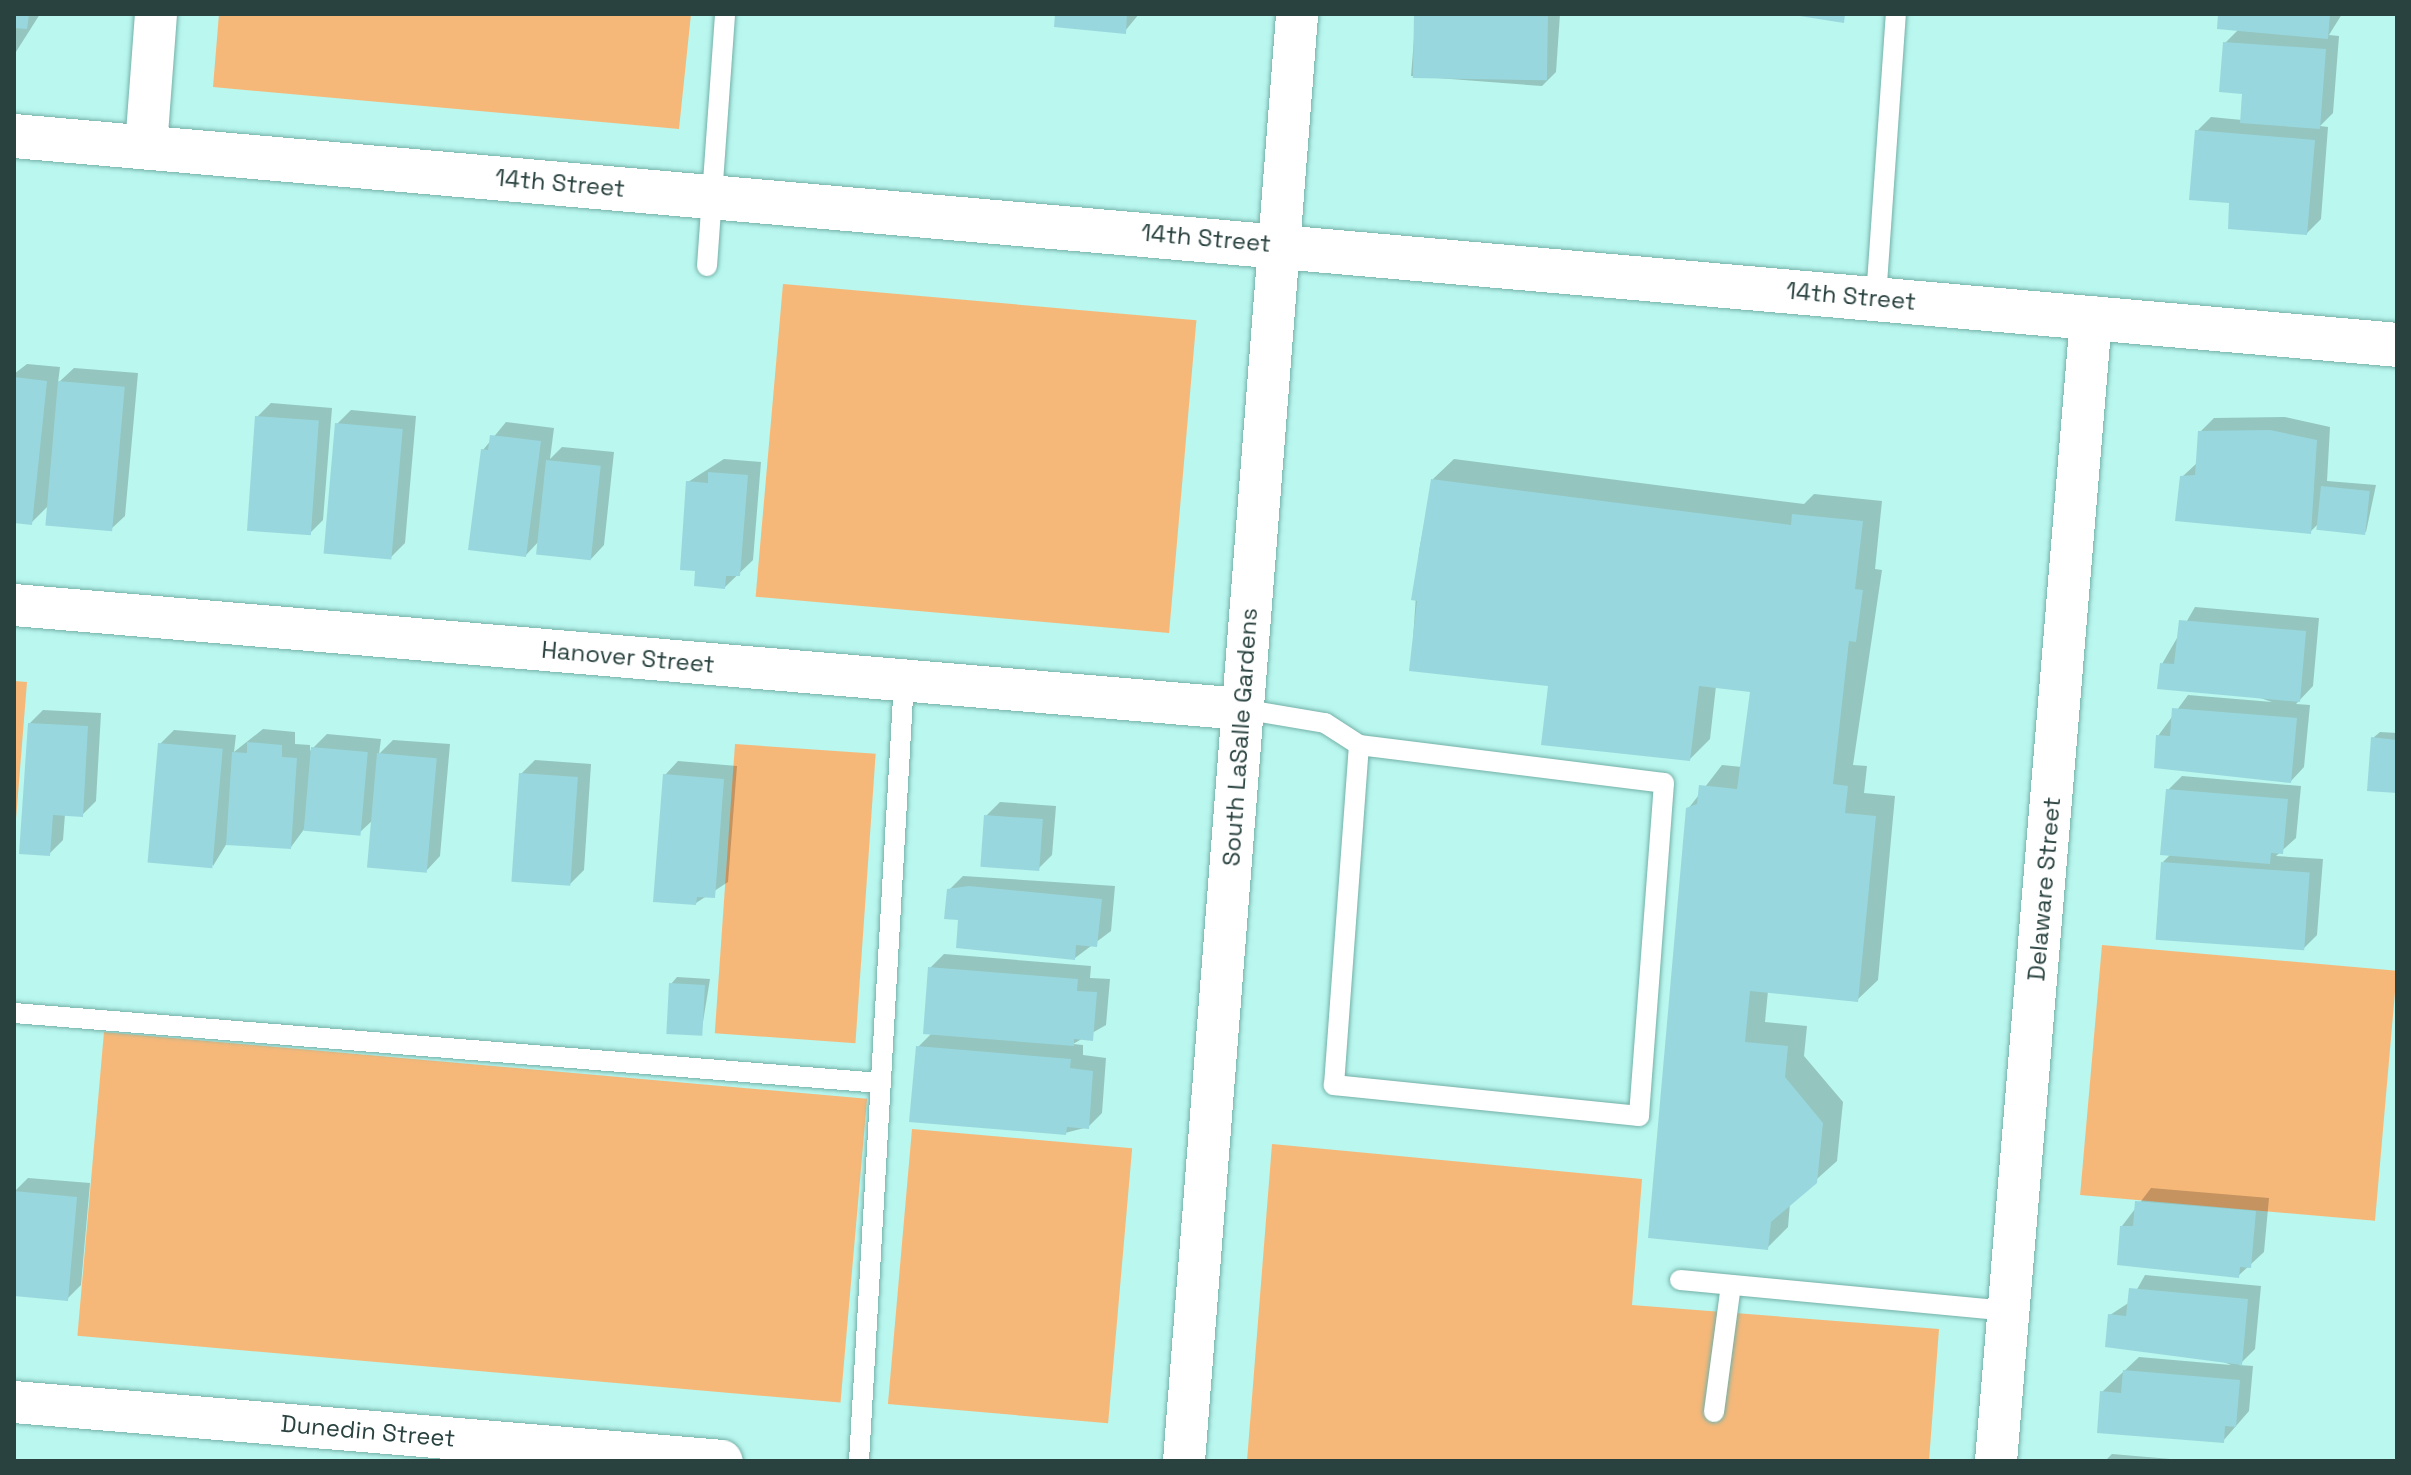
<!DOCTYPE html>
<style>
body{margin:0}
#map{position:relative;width:2411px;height:1475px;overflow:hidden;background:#b9f7ef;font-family:"Space Grotesk",sans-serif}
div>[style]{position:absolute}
.green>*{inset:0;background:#f6b879;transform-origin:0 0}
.shadow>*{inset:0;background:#0003}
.building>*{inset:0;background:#99d7de;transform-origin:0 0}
.roads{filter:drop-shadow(0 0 2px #74b0a8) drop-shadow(0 0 2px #74b0a8)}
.lane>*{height:20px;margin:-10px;padding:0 10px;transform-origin:10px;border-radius:10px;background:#fff}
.street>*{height:42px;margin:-21px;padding:0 21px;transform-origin:21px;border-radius:21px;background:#fff}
.secondary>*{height:44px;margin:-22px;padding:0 22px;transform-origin:22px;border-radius:22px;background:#fff}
span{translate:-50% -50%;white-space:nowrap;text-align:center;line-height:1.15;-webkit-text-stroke:7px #fff;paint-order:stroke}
.street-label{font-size:24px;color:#29423f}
.frame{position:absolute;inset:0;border:16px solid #29423f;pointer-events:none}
</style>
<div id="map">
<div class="green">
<div style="clip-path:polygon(219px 14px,691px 14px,679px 129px,213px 87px)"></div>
<div style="left:783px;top:284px;width:415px;height:314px;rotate:5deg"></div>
<div style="clip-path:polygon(14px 681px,27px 682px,14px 844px)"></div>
<div style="left:735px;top:744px;width:141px;height:290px;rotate:4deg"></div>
<div style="left:2102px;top:945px;width:296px;height:251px;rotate:5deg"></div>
<div style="left:104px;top:1032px;width:766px;height:305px;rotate:5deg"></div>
<div style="left:912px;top:1129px;width:221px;height:276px;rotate:5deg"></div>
<div style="clip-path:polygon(1272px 1144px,1642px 1179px,1632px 1305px,1939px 1329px,1929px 1461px,1247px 1461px)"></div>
</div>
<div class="shadow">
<div style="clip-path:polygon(14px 14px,40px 14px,14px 55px)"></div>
<div style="clip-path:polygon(1057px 14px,1139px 14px,1125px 31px)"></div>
<div style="clip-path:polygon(1416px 14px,1560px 14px,1556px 72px,1542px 86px,1411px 76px)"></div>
<div style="clip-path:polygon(2220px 14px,2342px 14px,2329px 35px,2339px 36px,2333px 113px,2320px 126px,2328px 127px,2321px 219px,2307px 233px,2231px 201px,2197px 131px,2211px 117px,2242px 120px,2244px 92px,2225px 43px,2239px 29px)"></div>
<div style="clip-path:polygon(27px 364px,60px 367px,58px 383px,74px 368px,138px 373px,125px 516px,111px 529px,48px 506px,31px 523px,14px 521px,14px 374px)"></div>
<div style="clip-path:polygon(271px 403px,332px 408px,323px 520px,309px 534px,257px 417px)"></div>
<div style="clip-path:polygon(351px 410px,416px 416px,405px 543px,391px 557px,337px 424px)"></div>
<div style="clip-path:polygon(2285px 417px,2330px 427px,2327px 481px,2376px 485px,2366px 532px,2319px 523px,2310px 532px,2182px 477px,2197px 463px,2200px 432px,2214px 418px)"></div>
<div style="clip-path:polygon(506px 422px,554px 428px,550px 459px,562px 447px,614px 452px,604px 545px,591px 559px,540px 540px,526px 555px,483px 450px)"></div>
<div style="clip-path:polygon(724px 459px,761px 462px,753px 560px,725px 587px,697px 569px,688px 482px)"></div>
<div style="clip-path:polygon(1454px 459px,1804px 504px,1814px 494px,1882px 501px,1875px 569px,1882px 570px,1853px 765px,1867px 766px,1864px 793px,1895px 796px,1878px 980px,1857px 1000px,1768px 991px,1765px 1022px,1807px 1026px,1804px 1056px,1843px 1102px,1837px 1161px,1790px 1203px,1788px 1227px,1767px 1248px,1688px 809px,1722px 765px,1742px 767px,1752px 691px,1716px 686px,1710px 739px,1690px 759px,1550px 684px,1411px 669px,1419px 551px,1433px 479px)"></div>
<div style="clip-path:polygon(2195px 607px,2319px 618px,2313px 686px,2296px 704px,2310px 705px,2304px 767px,2291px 781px,2158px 736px,2188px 695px,2272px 702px,2162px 664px)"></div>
<div style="clip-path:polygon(43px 710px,101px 713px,96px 801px,82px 815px,65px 814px,63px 840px,49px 854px,29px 724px)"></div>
<div style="clip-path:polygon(263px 729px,295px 732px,295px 744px,310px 745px,310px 751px,327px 734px,381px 739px,379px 754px,393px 740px,450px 744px,440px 856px,427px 870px,374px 819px,359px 833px,305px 828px,291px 847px,227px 843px,213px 866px,160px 744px,174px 730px,236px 735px,234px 752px)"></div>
<div style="clip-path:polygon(2380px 732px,2397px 733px,2397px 791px,2373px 738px)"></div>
<div style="clip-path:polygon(535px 760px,591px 764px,584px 870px,570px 884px,521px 774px)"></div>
<div style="clip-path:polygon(678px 761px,737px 766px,728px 882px,696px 903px,665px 775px)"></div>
<div style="clip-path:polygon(2182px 776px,2301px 786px,2296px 838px,2276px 856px,2323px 859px,2317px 935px,2303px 949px,2163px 862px,2171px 854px,2168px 790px)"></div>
<div style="clip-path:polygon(1000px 802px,1056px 806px,1052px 855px,1038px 869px,986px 816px)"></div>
<div style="clip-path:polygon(963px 876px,1115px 886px,1111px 931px,1075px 958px,961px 918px,949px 890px)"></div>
<div style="clip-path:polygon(944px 954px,1091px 966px,1090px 978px,1110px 979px,1106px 1025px,1073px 1044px,1083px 1045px,1083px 1055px,1106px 1058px,1102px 1113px,1088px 1127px,1065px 1133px,918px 1047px,932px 1033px,930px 968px)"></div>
<div style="clip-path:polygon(677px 977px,710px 979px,701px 1034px,671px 984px)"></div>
<div style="clip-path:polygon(28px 1178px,90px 1183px,81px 1285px,67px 1299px,14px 1294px,14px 1192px)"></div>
<div style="clip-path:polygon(2151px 1188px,2269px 1198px,2264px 1252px,2238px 1276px,2122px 1226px)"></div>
<div style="clip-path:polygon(2145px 1275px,2261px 1286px,2255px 1349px,2239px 1365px,2253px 1366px,2249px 1411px,2223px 1441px,2102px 1392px,2139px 1357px,2231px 1365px,2110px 1315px,2130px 1302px)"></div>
<div style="clip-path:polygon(2112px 1454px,2194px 1461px,2105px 1461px)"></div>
</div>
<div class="building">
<div style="clip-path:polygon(14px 14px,29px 14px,27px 29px,14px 28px)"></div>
<div style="clip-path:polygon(1055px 14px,1127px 14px,1126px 34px,1054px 27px)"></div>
<div style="left:1414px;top:14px;width:134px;height:64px;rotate:1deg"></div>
<div style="clip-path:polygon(1787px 14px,1845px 14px,1844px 23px)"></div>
<div style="clip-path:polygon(2218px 14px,2330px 14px,2328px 39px,2217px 29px)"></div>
<div style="clip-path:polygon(2223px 42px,2326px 49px,2320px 129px,2240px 123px,2242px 94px,2219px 92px)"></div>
<div style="clip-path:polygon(2195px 130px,2315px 140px,2307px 235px,2228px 229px,2229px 203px,2189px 200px)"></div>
<div style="clip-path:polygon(14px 377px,47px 381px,32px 525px,14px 523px)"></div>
<div style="left:58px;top:381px;width:67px;height:145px;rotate:5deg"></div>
<div style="left:255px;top:416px;width:64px;height:115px;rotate:4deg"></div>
<div style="left:335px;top:423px;width:68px;height:131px;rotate:5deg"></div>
<div style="clip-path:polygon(2270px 430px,2317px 440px,2311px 534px,2175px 521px,2180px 476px,2195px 475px,2198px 431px)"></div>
<div style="clip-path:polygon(490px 435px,541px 441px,526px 557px,468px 550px,481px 449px,488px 450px)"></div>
<div style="left:546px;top:460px;width:55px;height:95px;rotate:6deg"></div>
<div style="clip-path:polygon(708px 472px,748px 475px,740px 576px,726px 576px,725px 589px,694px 586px,695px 571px,680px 570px,686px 481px,708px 483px)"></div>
<div style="clip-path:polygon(1431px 479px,1791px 525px,1792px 514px,1863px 521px,1855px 589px,1863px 590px,1856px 642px,1849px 641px,1833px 784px,1848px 786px,1845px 813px,1876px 816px,1858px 1002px,1750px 991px,1745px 1042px,1788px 1046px,1785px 1077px,1823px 1123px,1817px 1183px,1771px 1222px,1768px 1250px,1648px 1238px,1686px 808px,1697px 804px,1699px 785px,1737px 789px,1750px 692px,1699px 686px,1690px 761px,1541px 745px,1548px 686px,1409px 671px,1417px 601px,1411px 600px)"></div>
<div style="left:2321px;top:486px;width:49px;height:44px;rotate:6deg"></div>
<div style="clip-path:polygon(2179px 620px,2306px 631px,2300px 702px,2157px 689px,2160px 663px,2174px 664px)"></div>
<div style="clip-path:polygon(2172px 708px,2297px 718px,2291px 783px,2154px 768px,2156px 735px,2170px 736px)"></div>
<div style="clip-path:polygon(28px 723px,88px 726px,83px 817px,53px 815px,50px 856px,19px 854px)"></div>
<div style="clip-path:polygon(2371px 737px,2397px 740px,2397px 793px,2367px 791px)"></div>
<div style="clip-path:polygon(247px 742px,282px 745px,282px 757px,297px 758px,291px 849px,226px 845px,232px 752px,247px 753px)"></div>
<div style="left:158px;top:743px;width:65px;height:120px;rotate:5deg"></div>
<div style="left:311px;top:747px;width:57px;height:84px;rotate:5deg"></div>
<div style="left:377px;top:753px;width:60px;height:115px;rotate:5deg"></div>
<div style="left:519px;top:773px;width:59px;height:109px;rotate:4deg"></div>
<div style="clip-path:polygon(663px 774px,724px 779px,715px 898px,697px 897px,696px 905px,653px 902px)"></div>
<div style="clip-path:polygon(2166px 789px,2288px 799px,2283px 854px,2271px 853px,2270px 864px,2160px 855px)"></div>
<div style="left:984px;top:815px;width:59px;height:52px;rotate:4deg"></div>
<div style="left:2161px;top:862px;width:149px;height:78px;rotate:4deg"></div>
<div style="clip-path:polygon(969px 886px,1102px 899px,1097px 947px,1076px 945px,1075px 960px,956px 948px,958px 920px,944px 919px,947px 889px)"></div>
<div style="clip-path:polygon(928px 967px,1078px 979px,1077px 991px,1097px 992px,1093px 1041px,1074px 1039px,1074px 1046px,923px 1034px)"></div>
<div style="left:669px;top:983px;width:36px;height:51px;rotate:3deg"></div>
<div style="clip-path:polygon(916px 1046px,1071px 1059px,1070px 1068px,1093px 1071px,1089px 1129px,1067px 1127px,1066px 1135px,909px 1122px)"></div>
<div style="clip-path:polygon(14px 1191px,77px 1197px,68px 1301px,14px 1296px)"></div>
<div style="clip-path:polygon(2135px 1201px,2256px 1211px,2251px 1268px,2240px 1267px,2239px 1278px,2117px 1265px,2120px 1226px,2133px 1226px)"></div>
<div style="clip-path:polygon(2129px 1288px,2248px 1299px,2242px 1365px,2105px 1347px,2108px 1314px,2126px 1316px)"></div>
<div style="clip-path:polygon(2123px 1370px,2240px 1380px,2236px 1427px,2225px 1426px,2224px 1443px,2097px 1433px,2100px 1391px,2121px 1393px)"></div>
</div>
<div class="roads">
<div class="lane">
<div style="left:707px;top:266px;width:253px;rotate:-85.9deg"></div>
<div style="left:1876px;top:298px;width:285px;rotate:-86deg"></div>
<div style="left:1242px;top:709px;width:84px;rotate:9.6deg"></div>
<div style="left:1325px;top:723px;width:40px;rotate:32.9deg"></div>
<div style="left:1359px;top:745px;width:307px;rotate:7.1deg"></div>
<div style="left:1664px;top:783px;width:334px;rotate:94.3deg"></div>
<div style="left:1639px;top:1116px;width:307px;rotate:-174.2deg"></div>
<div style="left:1334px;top:1085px;width:341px;rotate:-85.8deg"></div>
<div style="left:14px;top:1013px;width:870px;rotate:4.62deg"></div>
<div style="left:1680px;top:1280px;width:329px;rotate:5.4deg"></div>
<div style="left:1714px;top:1412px;width:128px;rotate:-82.4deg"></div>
<div style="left:859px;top:1461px;width:782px;rotate:-86.7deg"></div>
</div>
<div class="street">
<div style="left:146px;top:147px;width:133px;rotate:-85.7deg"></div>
<div style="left:14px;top:605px;width:1232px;rotate:4.84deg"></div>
<div style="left:14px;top:1402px;width:710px;rotate:4.76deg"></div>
<div style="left:1184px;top:1461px;width:1451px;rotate:-85.53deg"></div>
<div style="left:1996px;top:1461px;width:1148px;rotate:-85.25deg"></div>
</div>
<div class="secondary">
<div style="left:14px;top:136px;width:2392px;rotate:5.01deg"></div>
</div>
</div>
<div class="street-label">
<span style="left:560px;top:183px;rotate:5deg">14th Street</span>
<span style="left:1206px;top:238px;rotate:5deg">14th Street</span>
<span style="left:1851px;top:296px;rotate:5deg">14th Street</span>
<span style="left:628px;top:657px;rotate:5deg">Hanover Street</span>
<span style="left:1240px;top:737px;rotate:-86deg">South LaSalle Gardens</span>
<span style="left:2044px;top:889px;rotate:-85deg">Delaware Street</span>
<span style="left:368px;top:1431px;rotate:5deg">Dunedin Street</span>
</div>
<div class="frame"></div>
</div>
